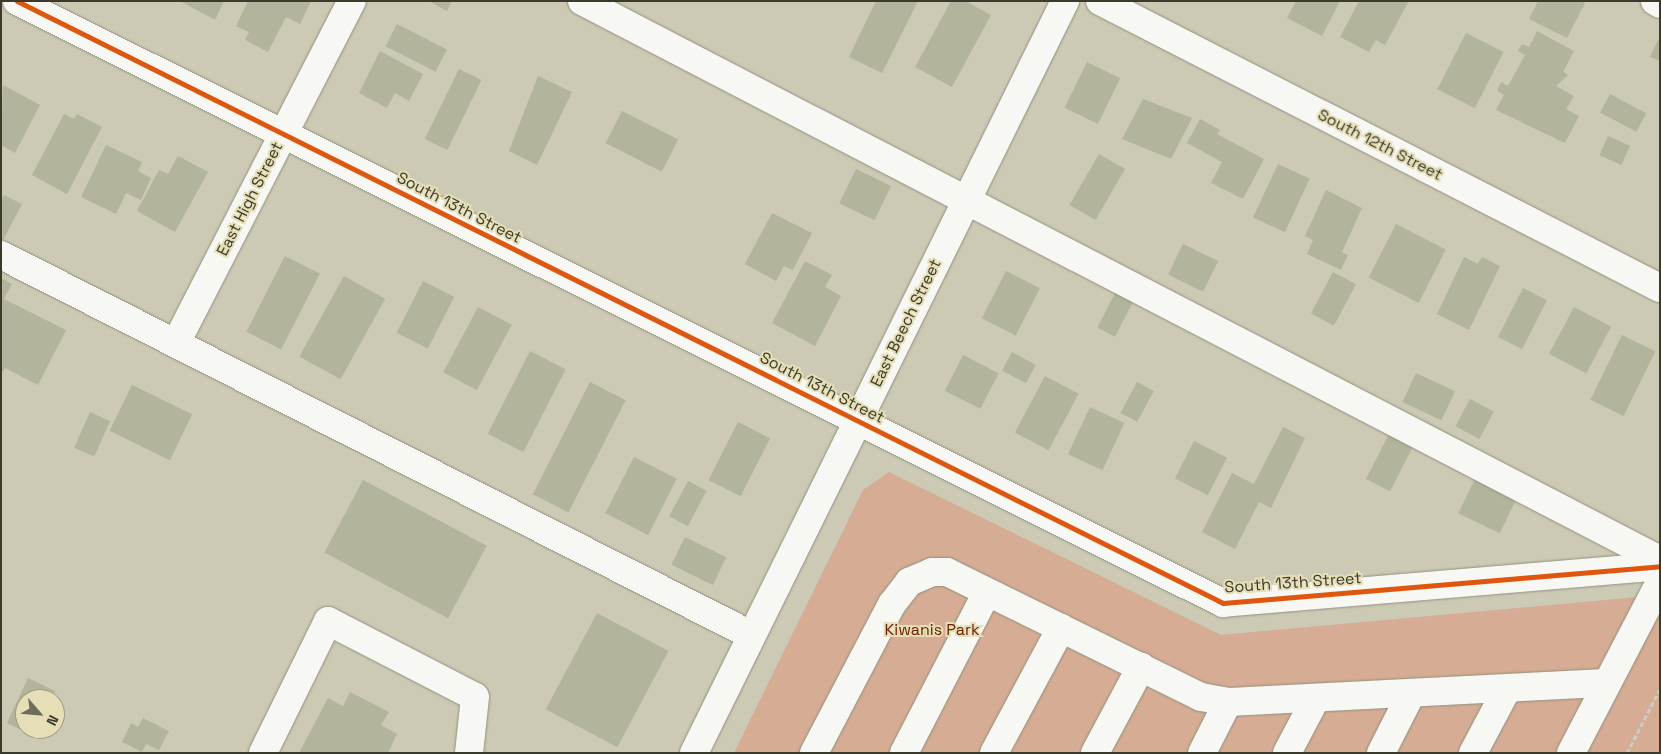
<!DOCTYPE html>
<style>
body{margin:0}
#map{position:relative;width:1661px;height:754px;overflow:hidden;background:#ccc9b4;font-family:"Space Grotesk",sans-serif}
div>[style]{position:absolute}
.green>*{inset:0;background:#d6ac94}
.building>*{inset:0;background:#b2b49b;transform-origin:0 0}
.path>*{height:3px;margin-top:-1.5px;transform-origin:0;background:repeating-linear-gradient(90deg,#cccbc4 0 5px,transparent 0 7.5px)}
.roads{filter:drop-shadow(0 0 1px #92907f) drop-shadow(0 0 1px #92907f)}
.minor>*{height:28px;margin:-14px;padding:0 14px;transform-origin:14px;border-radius:14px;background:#f7f7f4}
.cycleway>*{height:5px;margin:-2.5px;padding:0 2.5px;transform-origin:2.5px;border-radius:2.5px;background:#df570e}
span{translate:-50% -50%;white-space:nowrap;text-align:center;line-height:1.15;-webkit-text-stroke:4px #e5deb7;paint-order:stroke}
.street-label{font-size:16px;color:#3c3a2a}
.park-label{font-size:16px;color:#6a2305}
.frame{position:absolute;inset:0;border:2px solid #3c3a2a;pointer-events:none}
.north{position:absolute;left:15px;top:689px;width:50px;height:50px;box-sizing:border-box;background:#e5deb7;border:1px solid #a19c7f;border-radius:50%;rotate:117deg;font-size:14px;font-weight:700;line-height:20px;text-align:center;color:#3c3a2a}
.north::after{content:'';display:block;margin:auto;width:18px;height:22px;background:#6e6c5a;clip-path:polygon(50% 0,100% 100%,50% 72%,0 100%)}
</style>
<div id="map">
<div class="green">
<div style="clip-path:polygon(889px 472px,1221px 635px,1660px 595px,1660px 753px,734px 753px,863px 490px)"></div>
</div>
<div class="building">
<div style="clip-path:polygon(180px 1px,224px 1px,215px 20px)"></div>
<div style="clip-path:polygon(248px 1px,311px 1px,300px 24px,286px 17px,268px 52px,245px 40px,249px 32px,236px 26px)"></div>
<div style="clip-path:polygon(429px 1px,452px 1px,447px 11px)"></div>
<div style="clip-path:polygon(876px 1px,918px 1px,882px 73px,849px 57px)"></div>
<div style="clip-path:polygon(951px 1px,965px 1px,991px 15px,952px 87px,915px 67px)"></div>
<div style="clip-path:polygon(1296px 1px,1340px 1px,1322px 36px,1287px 18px)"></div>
<div style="clip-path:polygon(1359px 1px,1409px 1px,1385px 45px,1376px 40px,1369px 52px,1340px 37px)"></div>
<div style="clip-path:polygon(1538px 1px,1583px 1px,1585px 3px,1567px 38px,1529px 19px)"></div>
<div style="left:397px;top:24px;width:56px;height:25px;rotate:27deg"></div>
<div style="clip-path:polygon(1537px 31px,1574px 51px,1563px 72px,1568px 75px,1556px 86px,1574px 96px,1566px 109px,1579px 116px,1565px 143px,1496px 110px,1504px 95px,1497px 91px,1501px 82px,1508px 86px,1525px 55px,1518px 51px,1522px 44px,1529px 47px)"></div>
<div style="left:1466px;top:33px;width:42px;height:63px;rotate:27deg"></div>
<div style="clip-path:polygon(1660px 36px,1660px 61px,1650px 57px)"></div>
<div style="clip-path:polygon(380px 51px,423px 74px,409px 101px,395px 93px,387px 108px,359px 93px)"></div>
<div style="left:1087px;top:62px;width:37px;height:51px;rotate:26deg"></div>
<div style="left:459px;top:69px;width:25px;height:78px;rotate:26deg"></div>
<div style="clip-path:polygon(538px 76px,572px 92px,537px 165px,509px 151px)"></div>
<div style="clip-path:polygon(3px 85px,40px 105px,15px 153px,1px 145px)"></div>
<div style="left:1610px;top:94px;width:41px;height:21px;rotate:28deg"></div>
<div style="clip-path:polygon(1143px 99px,1192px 118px,1171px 159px,1122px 139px)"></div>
<div style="left:622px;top:111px;width:63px;height:36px;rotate:27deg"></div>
<div style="clip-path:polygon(64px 114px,74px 119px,77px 114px,102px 127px,67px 194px,32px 175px)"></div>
<div style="clip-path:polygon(1200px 119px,1220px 130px,1217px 134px,1264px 159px,1243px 199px,1211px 183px,1222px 162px,1187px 143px)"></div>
<div style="left:1608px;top:136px;width:24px;height:21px;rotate:24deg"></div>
<div style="clip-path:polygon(106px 145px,142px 162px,138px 171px,151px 178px,141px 200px,126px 193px,116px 214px,81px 197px)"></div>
<div style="left:1099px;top:154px;width:30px;height:59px;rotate:30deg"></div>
<div style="clip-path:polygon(178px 156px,208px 172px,175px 232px,137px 211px,159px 170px,168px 174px)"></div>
<div style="left:1278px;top:164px;width:35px;height:59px;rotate:25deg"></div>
<div style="left:856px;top:169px;width:39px;height:38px;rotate:26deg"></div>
<div style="clip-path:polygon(1326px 190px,1362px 208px,1342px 252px,1348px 255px,1341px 270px,1307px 254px,1313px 240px,1305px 236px)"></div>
<div style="clip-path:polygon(4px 195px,22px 204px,1px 244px,1px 201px)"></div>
<div style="clip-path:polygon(772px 213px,812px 233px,793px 270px,784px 266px,776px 281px,745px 264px)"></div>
<div style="left:1396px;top:224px;width:56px;height:60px;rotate:27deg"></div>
<div style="left:1183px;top:244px;width:39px;height:34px;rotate:26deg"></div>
<div style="left:285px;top:256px;width:39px;height:85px;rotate:27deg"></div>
<div style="clip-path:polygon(1464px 257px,1478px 264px,1482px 257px,1500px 266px,1469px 330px,1437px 314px)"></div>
<div style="clip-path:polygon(805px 261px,832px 275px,825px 287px,841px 296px,815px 346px,772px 323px)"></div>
<div style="left:1006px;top:271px;width:38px;height:53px;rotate:27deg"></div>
<div style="left:1333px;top:272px;width:26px;height:47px;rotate:28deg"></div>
<div style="left:344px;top:276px;width:47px;height:92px;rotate:29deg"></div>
<div style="clip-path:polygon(1px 278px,12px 284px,4px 299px,66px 330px,38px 385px,5px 368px,1px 374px)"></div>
<div style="left:423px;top:281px;width:35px;height:58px;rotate:27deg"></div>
<div style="left:1523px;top:288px;width:27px;height:55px;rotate:27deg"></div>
<div style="left:1115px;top:293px;width:20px;height:39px;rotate:27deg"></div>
<div style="left:478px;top:307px;width:38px;height:74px;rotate:28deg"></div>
<div style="left:1574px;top:307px;width:42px;height:53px;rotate:28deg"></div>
<div style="left:1622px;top:335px;width:37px;height:72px;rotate:26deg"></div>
<div style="left:530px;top:351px;width:40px;height:93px;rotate:27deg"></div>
<div style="left:1012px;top:352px;width:27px;height:21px;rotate:28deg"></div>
<div style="left:963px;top:355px;width:40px;height:40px;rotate:27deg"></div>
<div style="left:1416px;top:373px;width:43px;height:32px;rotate:25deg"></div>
<div style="left:1045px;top:376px;width:38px;height:64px;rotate:28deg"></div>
<div style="left:590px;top:382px;width:40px;height:126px;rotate:27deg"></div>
<div style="left:1137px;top:382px;width:19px;height:35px;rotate:28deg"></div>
<div style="left:132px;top:385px;width:67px;height:51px;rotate:26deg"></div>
<div style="left:1470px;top:399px;width:27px;height:31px;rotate:28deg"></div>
<div style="left:1090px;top:407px;width:38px;height:52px;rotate:25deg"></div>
<div style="left:90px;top:412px;width:22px;height:39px;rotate:24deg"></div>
<div style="left:738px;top:422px;width:36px;height:65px;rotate:27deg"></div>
<div style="clip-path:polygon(1283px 427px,1305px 438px,1271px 508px,1259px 502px,1235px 549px,1202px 532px,1232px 473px,1254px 484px)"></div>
<div style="left:1391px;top:430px;width:27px;height:55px;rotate:27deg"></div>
<div style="left:1194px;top:441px;width:37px;height:42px;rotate:27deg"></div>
<div style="left:634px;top:457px;width:48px;height:63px;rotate:27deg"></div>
<div style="left:1475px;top:479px;width:46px;height:38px;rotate:26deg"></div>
<div style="left:363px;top:480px;width:140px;height:82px;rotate:28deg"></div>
<div style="left:688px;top:481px;width:21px;height:40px;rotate:28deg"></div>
<div style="left:685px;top:537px;width:46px;height:31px;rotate:26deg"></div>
<div style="left:597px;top:613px;width:81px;height:109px;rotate:28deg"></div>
<div style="clip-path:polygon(28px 678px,55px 691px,51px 699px,25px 699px,25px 729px,37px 729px,34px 736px,7px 723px)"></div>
<div style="clip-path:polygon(350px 692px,389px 712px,381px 725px,397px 734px,388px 753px,299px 753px,328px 698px,343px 706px)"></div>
<div style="clip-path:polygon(143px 718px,169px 731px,159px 750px,146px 744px,142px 752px,122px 742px,131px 723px,138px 727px)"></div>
</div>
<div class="path">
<div style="left:1627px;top:753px;width:72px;rotate:-62.7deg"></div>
</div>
<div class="roads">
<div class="minor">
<div style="left:17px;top:1px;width:1348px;rotate:26.53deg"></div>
<div style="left:1223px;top:603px;width:439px;rotate:-4.8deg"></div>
<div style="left:582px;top:1px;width:1214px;rotate:27.41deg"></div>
<div style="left:1100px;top:1px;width:629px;rotate:27.14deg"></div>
<div style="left:1655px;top:1px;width:6px;rotate:31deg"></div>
<div style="left:1px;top:255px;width:841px;rotate:26.87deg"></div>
<div style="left:176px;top:343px;width:385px;rotate:-62.8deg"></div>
<div style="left:263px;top:753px;width:147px;rotate:-63.8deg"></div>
<div style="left:328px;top:621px;width:165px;rotate:27.3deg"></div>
<div style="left:475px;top:697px;width:56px;rotate:96.1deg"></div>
<div style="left:694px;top:753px;width:839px;rotate:-63.74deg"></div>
<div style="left:814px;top:753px;width:168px;rotate:-62.4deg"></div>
<div style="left:892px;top:604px;width:28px;rotate:-52deg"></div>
<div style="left:909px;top:582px;width:25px;rotate:-23deg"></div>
<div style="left:932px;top:572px;width:15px"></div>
<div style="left:947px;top:572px;width:283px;rotate:26.2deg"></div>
<div style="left:1201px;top:697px;width:27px;rotate:10deg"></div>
<div style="left:1228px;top:702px;width:379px;rotate:-2.9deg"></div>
<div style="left:904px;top:753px;width:181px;rotate:-62.7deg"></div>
<div style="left:994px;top:753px;width:142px;rotate:-61.8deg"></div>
<div style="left:1095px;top:753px;width:98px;rotate:-61.9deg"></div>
<div style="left:1202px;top:753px;width:57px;rotate:-63deg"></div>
<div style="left:1287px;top:753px;width:60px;rotate:-62.2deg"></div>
<div style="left:1381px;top:753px;width:66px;rotate:-63deg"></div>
<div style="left:1473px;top:753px;width:72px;rotate:-62deg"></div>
<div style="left:1571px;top:753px;width:193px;rotate:-62.5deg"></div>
</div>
</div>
<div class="cycleway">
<div style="left:17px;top:1px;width:1348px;rotate:26.53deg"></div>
<div style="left:1223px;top:603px;width:439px;rotate:-4.8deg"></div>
</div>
<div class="street-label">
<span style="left:1380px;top:145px;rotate:27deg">South 12th Street</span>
<span style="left:250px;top:199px;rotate:-63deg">East High Street</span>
<span style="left:459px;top:208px;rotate:27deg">South 13th Street</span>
<span style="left:906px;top:323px;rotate:-64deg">East Beech Street</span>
<span style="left:822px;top:388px;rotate:27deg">South 13th Street</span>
<span style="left:1293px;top:583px;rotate:-4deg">South 13th Street</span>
</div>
<div class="park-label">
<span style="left:932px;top:630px">Kiwanis Park</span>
</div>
<div class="frame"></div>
<div class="north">N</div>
</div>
